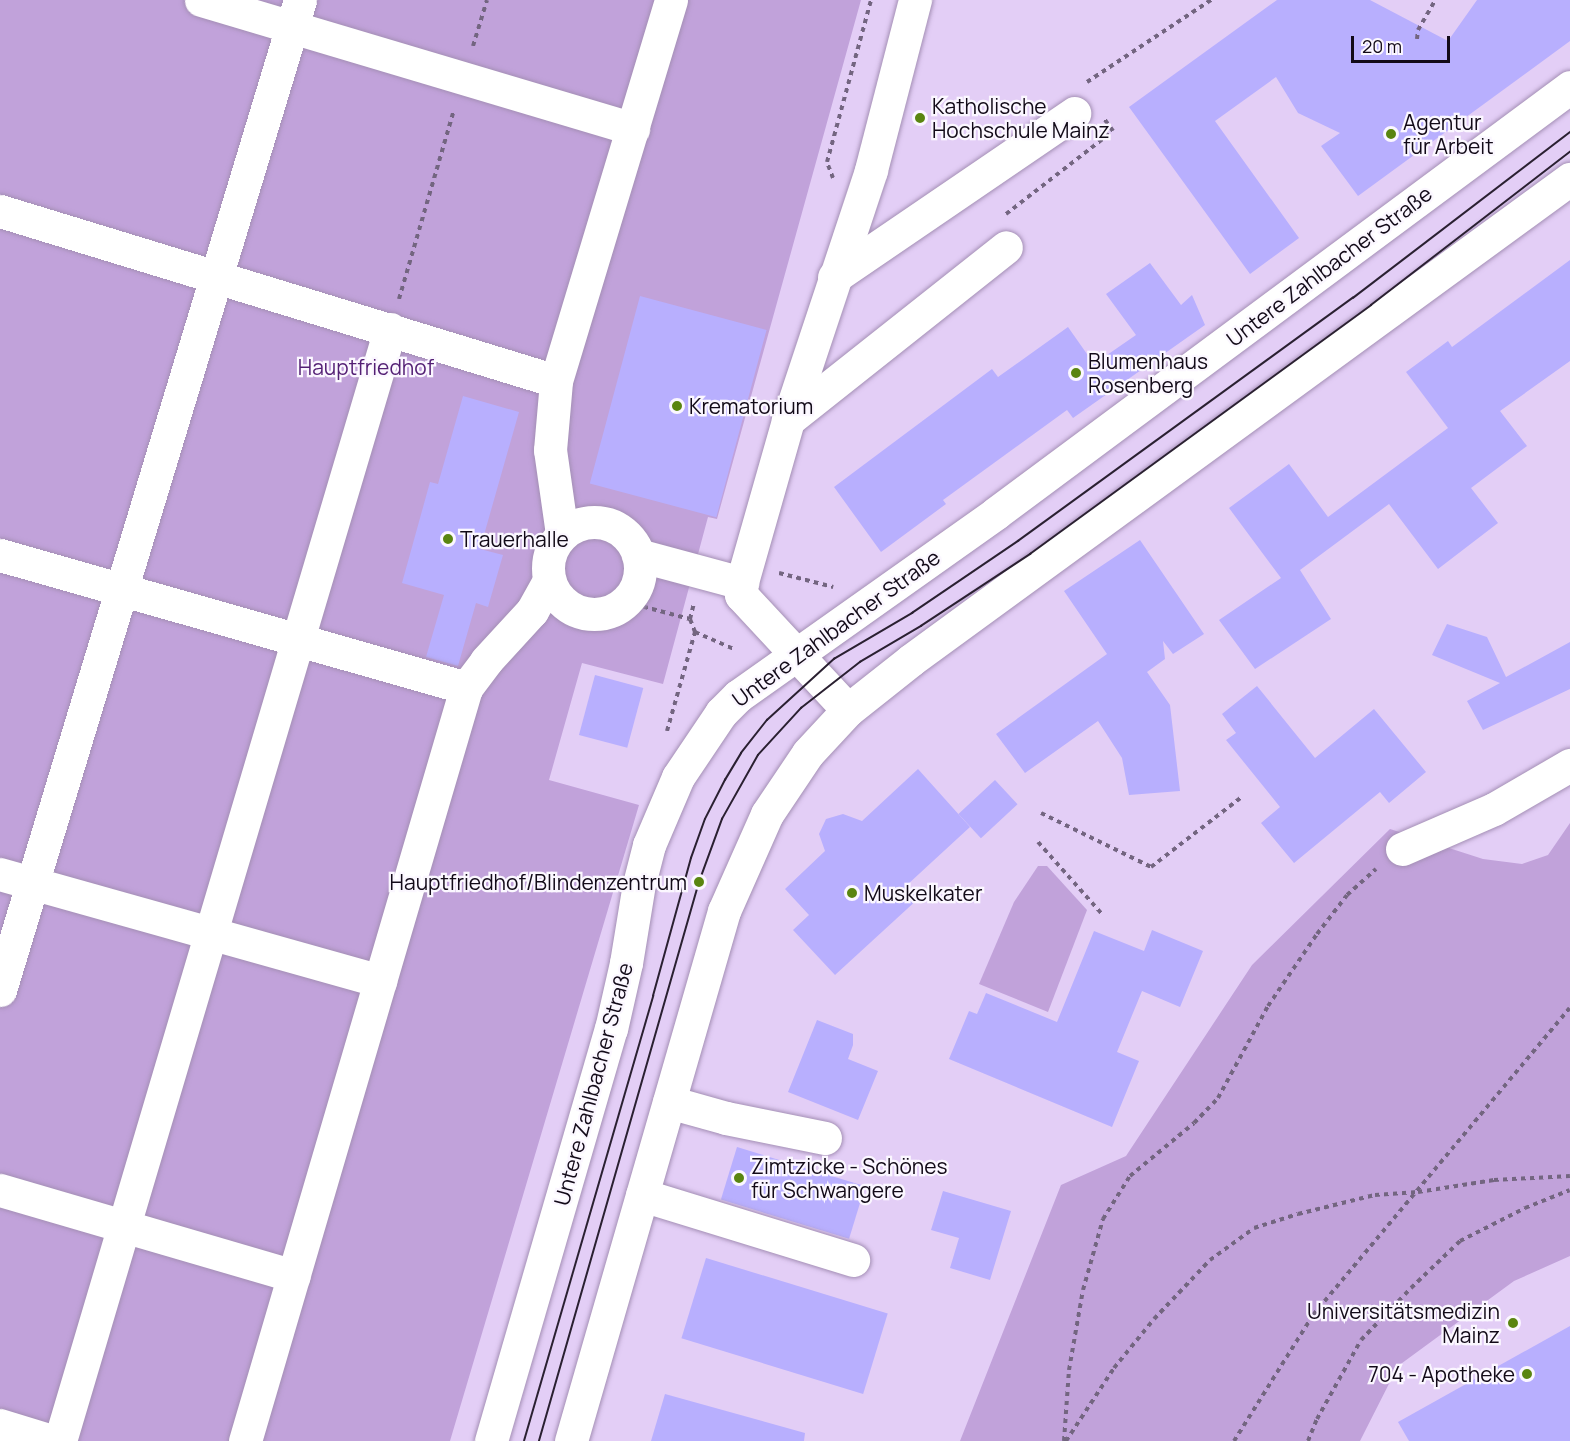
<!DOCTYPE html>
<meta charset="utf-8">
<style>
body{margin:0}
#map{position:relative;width:1570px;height:1441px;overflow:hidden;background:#e3cef6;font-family:Manrope,sans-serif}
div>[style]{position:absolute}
.green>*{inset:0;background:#c1a2da}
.building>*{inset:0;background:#b8affe;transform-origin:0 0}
.path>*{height:4px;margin-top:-2px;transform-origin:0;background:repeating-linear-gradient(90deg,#736580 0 4.5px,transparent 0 9px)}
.roads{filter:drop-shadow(0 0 2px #a48fb5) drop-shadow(0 0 2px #a48fb5)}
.minor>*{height:33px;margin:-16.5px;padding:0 16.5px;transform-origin:16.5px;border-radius:16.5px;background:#fff}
.minor>.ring{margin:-16.5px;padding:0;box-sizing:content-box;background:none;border:33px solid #fff;border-radius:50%}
.tram>*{height:1.5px;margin:-0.75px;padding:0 0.75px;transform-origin:0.75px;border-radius:0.75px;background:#2a2031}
.dots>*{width:16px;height:16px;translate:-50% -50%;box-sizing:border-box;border:3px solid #fbf7ff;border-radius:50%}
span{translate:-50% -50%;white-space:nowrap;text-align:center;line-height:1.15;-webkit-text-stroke:4.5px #fbf7ff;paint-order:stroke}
.poi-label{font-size:21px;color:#120a18}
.left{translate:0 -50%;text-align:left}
.right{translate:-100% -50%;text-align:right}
.street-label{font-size:21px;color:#120a18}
.park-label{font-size:21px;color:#531f74}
.scale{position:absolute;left:1351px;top:36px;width:99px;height:27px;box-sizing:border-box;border:3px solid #120a18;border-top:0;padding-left:8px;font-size:18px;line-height:21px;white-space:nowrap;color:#120a18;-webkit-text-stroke:4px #fbf7ff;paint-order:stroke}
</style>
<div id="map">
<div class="green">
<div style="clip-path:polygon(0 0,861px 0,717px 519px,708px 517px,663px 684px,582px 663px,549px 780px,639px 805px,450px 1441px,0 1441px)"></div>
<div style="clip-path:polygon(1570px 823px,1570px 1256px,1514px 1281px,1398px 1366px,1360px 1441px,960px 1441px,1061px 1185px,1126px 1156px,1252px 965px,1390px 829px,1483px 859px,1522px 864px,1548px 855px)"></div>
<div style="clip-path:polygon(1038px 866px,1047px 866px,1087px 910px,1048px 1012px,979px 984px,1014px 902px)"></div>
</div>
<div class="building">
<div style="clip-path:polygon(1277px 0,1370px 0,1448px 41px,1477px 0,1570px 0,1570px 41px,1358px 196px,1321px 146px,1340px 133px,1298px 113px,1276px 77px,1215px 121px,1299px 238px,1250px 274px,1129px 107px)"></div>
<div style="clip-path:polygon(1570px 260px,1570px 361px,1500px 411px,1527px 446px,1471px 488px,1498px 523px,1438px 569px,1389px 504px,1300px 570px,1331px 619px,1255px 669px,1219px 620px,1281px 578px,1229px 508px,1289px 464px,1328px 517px,1448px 428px,1406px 372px,1448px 341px,1452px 347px)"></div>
<div style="clip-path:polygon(1150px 263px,1181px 305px,1192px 295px,1205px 325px,1073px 418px,1067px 410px,943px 500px,946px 504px,881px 552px,834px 487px,992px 369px,998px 377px,1068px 327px,1094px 364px,1136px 335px,1106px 294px)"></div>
<div style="left:640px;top:296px;width:131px;height:194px;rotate:15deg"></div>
<div style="clip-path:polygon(463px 396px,519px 412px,480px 549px,503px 555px,488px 607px,476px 603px,458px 666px,426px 657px,444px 595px,402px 583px,430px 482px,438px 484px)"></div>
<div style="clip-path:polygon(1140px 540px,1204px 634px,1173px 654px,1163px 641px,1165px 659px,1147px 672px,1170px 705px,1180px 791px,1129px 795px,1122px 758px,1098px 721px,1025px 773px,996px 734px,1107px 654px,1064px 591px)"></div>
<div style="clip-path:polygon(1447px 624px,1487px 637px,1506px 677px,1570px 642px,1570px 689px,1483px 730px,1467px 701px,1500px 683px,1432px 655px)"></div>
<div style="left:595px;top:675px;width:50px;height:62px;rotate:15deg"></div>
<div style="clip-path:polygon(1257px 686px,1315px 758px,1374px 709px,1426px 772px,1389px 803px,1380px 792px,1294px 863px,1261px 823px,1280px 807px,1226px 740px,1236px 733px,1222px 714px)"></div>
<div style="clip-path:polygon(918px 769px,970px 827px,907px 885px,919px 898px,835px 975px,793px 930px,809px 915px,785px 889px,825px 851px,819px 834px,826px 819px,843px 814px,862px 821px)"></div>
<div style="left:995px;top:780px;width:33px;height:50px;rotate:47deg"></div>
<div style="clip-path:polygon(1152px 930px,1203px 951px,1180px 1007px,1142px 991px,1117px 1052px,1139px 1061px,1112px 1127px,949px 1059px,969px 1011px,977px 1014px,986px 993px,1057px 1022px,1094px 931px,1144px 951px)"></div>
<div style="clip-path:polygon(817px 1020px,853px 1034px,853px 1045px,848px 1059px,878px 1071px,858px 1120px,788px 1092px)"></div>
<div style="left:737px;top:1147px;width:134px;height:55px;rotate:17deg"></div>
<div style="clip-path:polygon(943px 1191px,1011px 1211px,990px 1280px,950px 1268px,959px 1238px,931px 1230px)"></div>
<div style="left:706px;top:1258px;width:190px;height:84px;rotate:17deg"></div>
<div style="clip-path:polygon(1570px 1326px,1570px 1441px,1409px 1441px,1398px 1422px)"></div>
<div style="clip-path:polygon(665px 1394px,805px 1433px,804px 1441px,651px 1441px)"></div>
</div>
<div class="path">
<div style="left:1417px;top:39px;width:9px;rotate:-84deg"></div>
<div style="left:1418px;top:30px;width:34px;rotate:-60deg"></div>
<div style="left:473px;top:46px;width:48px;rotate:-73.1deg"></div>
<div style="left:1087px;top:82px;width:149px;rotate:-33.5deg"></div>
<div style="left:833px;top:178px;width:17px;rotate:-111deg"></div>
<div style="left:827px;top:162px;width:168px;rotate:-74.8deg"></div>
<div style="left:1006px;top:214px;width:135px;rotate:-37.8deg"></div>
<div style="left:1113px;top:131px;width:14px;rotate:-126deg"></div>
<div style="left:399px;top:299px;width:197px;rotate:-73.8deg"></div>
<div style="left:779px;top:573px;width:56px;rotate:14.5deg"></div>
<div style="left:626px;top:602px;width:66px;rotate:14.9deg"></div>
<div style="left:695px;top:632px;width:43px;rotate:23.6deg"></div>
<div style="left:667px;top:731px;width:103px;rotate:-74.2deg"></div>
<div style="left:695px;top:632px;width:14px;rotate:-111deg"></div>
<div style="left:690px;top:619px;width:16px;rotate:-76deg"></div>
<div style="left:1041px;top:813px;width:123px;rotate:26.1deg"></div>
<div style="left:1151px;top:867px;width:116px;rotate:-37.7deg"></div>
<div style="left:1038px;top:842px;width:96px;rotate:48.4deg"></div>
<div style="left:1064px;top:1441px;width:71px;rotate:-86deg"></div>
<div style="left:1069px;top:1370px;width:81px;rotate:-80.1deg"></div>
<div style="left:1083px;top:1290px;width:74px;rotate:-74.3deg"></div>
<div style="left:1103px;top:1219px;width:51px;rotate:-57.9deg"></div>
<div style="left:1130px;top:1176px;width:83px;rotate:-39.6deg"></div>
<div style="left:1194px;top:1123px;width:35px;rotate:-46deg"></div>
<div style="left:1218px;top:1098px;width:105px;rotate:-61.5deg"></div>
<div style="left:1268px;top:1006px;width:87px;rotate:-55.8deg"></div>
<div style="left:1317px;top:934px;width:49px;rotate:-52.4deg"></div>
<div style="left:1347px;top:895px;width:39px;rotate:-42deg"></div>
<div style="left:1066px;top:1441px;width:87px;rotate:-56.7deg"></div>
<div style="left:1114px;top:1368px;width:63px;rotate:-50.8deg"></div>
<div style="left:1154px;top:1319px;width:81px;rotate:-46.5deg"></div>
<div style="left:1210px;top:1260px;width:54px;rotate:-36deg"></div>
<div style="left:1254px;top:1228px;width:46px;rotate:-17.7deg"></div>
<div style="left:1298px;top:1214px;width:79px;rotate:-13.9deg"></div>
<div style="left:1375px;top:1195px;width:43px;rotate:-4deg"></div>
<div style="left:1418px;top:1192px;width:77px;rotate:-9deg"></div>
<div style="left:1494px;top:1180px;width:76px;rotate:-3deg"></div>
<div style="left:1234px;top:1441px;width:149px;rotate:-57.9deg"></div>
<div style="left:1313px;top:1315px;width:400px;rotate:-50.1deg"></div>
<div style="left:1308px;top:1441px;width:24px;rotate:-68deg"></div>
<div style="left:1317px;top:1419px;width:90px;rotate:-60.9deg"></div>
<div style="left:1361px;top:1340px;width:72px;rotate:-46.1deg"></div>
<div style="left:1411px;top:1288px;width:68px;rotate:-43.8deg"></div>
<div style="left:1460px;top:1241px;width:73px;rotate:-26.9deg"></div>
<div style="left:1525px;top:1208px;width:48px;rotate:-21.8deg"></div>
</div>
<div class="roads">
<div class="minor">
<div style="left:201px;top:0;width:451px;rotate:16.6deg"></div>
<div style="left:0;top:211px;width:581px;rotate:17deg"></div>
<div style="left:834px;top:277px;width:291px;rotate:-34.3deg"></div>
<div style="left:788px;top:420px;width:278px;rotate:-38.4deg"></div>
<div class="ring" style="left:548px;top:522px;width:59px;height:59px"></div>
<div style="left:562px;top:534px;width:85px;rotate:-98.1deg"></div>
<div style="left:550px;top:450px;width:69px;rotate:-85deg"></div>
<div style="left:556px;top:381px;width:398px;rotate:-73.2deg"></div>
<div style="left:0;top:555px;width:485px;rotate:15.9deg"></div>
<div style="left:638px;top:555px;width:108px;rotate:15.1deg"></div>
<div style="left:848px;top:710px;width:157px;rotate:-132.9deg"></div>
<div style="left:741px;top:595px;width:6px;rotate:-99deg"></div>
<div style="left:740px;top:589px;width:176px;rotate:-74.1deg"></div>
<div style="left:788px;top:420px;width:263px;rotate:-71.6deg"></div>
<div style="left:871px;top:170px;width:176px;rotate:-75.5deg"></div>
<div style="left:1402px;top:849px;width:100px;rotate:-23.5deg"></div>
<div style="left:1494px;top:809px;width:88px;rotate:-30.1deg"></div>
<div style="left:0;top:874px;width:395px;rotate:15.7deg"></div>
<div style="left:0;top:990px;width:1034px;rotate:-73.14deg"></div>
<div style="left:669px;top:1102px;width:59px;rotate:15.7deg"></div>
<div style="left:726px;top:1118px;width:101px;rotate:11.4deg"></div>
<div style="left:0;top:1190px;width:306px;rotate:16.3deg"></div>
<div style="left:642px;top:1195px;width:221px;rotate:17.1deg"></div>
<div style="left:0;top:1425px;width:54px;rotate:17.1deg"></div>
<div style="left:60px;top:1441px;width:1160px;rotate:-73.47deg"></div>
<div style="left:245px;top:1441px;width:785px;rotate:-73.64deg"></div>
<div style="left:466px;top:688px;width:34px;rotate:-53deg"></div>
<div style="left:486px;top:661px;width:68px;rotate:-47.4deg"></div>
<div style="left:532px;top:611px;width:35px;rotate:-61deg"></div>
<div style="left:491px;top:1441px;width:429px;rotate:-73.8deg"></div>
<div style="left:611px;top:1029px;width:68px;rotate:-77.2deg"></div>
<div style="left:626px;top:963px;width:80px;rotate:-80.7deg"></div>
<div style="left:639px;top:884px;width:40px;rotate:-75.6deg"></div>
<div style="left:649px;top:845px;width:74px;rotate:-66.9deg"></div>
<div style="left:678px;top:777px;width:77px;rotate:-56.1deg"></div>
<div style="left:721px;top:713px;width:24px;rotate:-45deg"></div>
<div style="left:738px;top:696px;width:316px;rotate:-35.3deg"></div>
<div style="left:996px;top:513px;width:715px;rotate:-36.58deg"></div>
<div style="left:571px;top:1441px;width:552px;rotate:-73.9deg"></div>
<div style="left:724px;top:911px;width:106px;rotate:-66.1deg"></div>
<div style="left:767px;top:814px;width:73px;rotate:-56.1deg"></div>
<div style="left:808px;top:753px;width:59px;rotate:-47.1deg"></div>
<div style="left:848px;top:710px;width:80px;rotate:-38.4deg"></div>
<div style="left:911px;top:660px;width:816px;rotate:-36.13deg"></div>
</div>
</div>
<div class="tram">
<div style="left:524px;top:1441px;width:463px;rotate:-73.8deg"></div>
<div style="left:653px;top:996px;width:143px;rotate:-74.6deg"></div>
<div style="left:691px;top:858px;width:41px;rotate:-70.3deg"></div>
<div style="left:705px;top:819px;width:44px;rotate:-62.9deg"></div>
<div style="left:725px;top:780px;width:31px;rotate:-59deg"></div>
<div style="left:741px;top:753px;width:42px;rotate:-51.8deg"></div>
<div style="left:767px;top:720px;width:91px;rotate:-42.3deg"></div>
<div style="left:834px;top:659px;width:91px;rotate:-30.5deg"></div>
<div style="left:912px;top:613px;width:128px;rotate:-34.2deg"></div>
<div style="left:1018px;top:541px;width:414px;rotate:-36deg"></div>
<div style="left:1353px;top:298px;width:273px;rotate:-37.4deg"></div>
<div style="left:539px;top:1441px;width:581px;rotate:-74.03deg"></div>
<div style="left:699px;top:882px;width:67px;rotate:-69.9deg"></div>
<div style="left:722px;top:819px;width:73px;rotate:-60.6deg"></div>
<div style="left:758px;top:755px;width:64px;rotate:-47.5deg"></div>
<div style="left:801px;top:708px;width:75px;rotate:-37.9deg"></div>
<div style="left:860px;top:662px;width:71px;rotate:-30.5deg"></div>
<div style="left:921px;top:626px;width:131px;rotate:-33.4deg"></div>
<div style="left:1030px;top:554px;width:422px;rotate:-36.1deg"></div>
<div style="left:1371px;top:305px;width:251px;rotate:-37.6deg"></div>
</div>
<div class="dots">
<div style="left:920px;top:118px;background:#5a8510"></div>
<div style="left:1391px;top:134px;background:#5a8510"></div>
<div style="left:1076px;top:373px;background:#5a8510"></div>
<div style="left:677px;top:406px;background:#5a8510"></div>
<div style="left:448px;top:539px;background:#5a8510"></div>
<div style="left:699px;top:882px;background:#5a8510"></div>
<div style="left:852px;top:893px;background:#5a8510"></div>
<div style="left:739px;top:1178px;background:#5a8510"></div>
<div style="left:1513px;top:1323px;background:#5a8510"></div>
<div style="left:1527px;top:1374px;background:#5a8510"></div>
</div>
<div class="poi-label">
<span class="left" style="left:932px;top:118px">Katholische<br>Hochschule Mainz</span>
<span class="left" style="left:1403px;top:134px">Agentur<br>für Arbeit</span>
<span class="left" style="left:1088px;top:373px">Blumenhaus<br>Rosenberg</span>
<span class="left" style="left:689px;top:406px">Krematorium</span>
<span class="left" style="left:460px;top:539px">Trauerhalle</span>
<span class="right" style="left:687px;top:882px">Hauptfriedhof/Blindenzentrum</span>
<span class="left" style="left:864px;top:893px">Muskelkater</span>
<span class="left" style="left:751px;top:1178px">Zimtzicke - Schönes<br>für Schwangere</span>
<span class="right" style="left:1500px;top:1323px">Universitätsmedizin<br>Mainz</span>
<span class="right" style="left:1515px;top:1374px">704 - Apotheke</span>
</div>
<div class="street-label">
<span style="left:1329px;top:266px;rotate:-37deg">Untere Zahlbacher Straße</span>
<span style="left:836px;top:628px;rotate:-36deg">Untere Zahlbacher Straße</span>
<span style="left:593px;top:1084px;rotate:-75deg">Untere Zahlbacher Straße</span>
</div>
<div class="park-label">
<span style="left:366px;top:367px">Hauptfriedhof</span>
</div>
<div class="scale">20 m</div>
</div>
